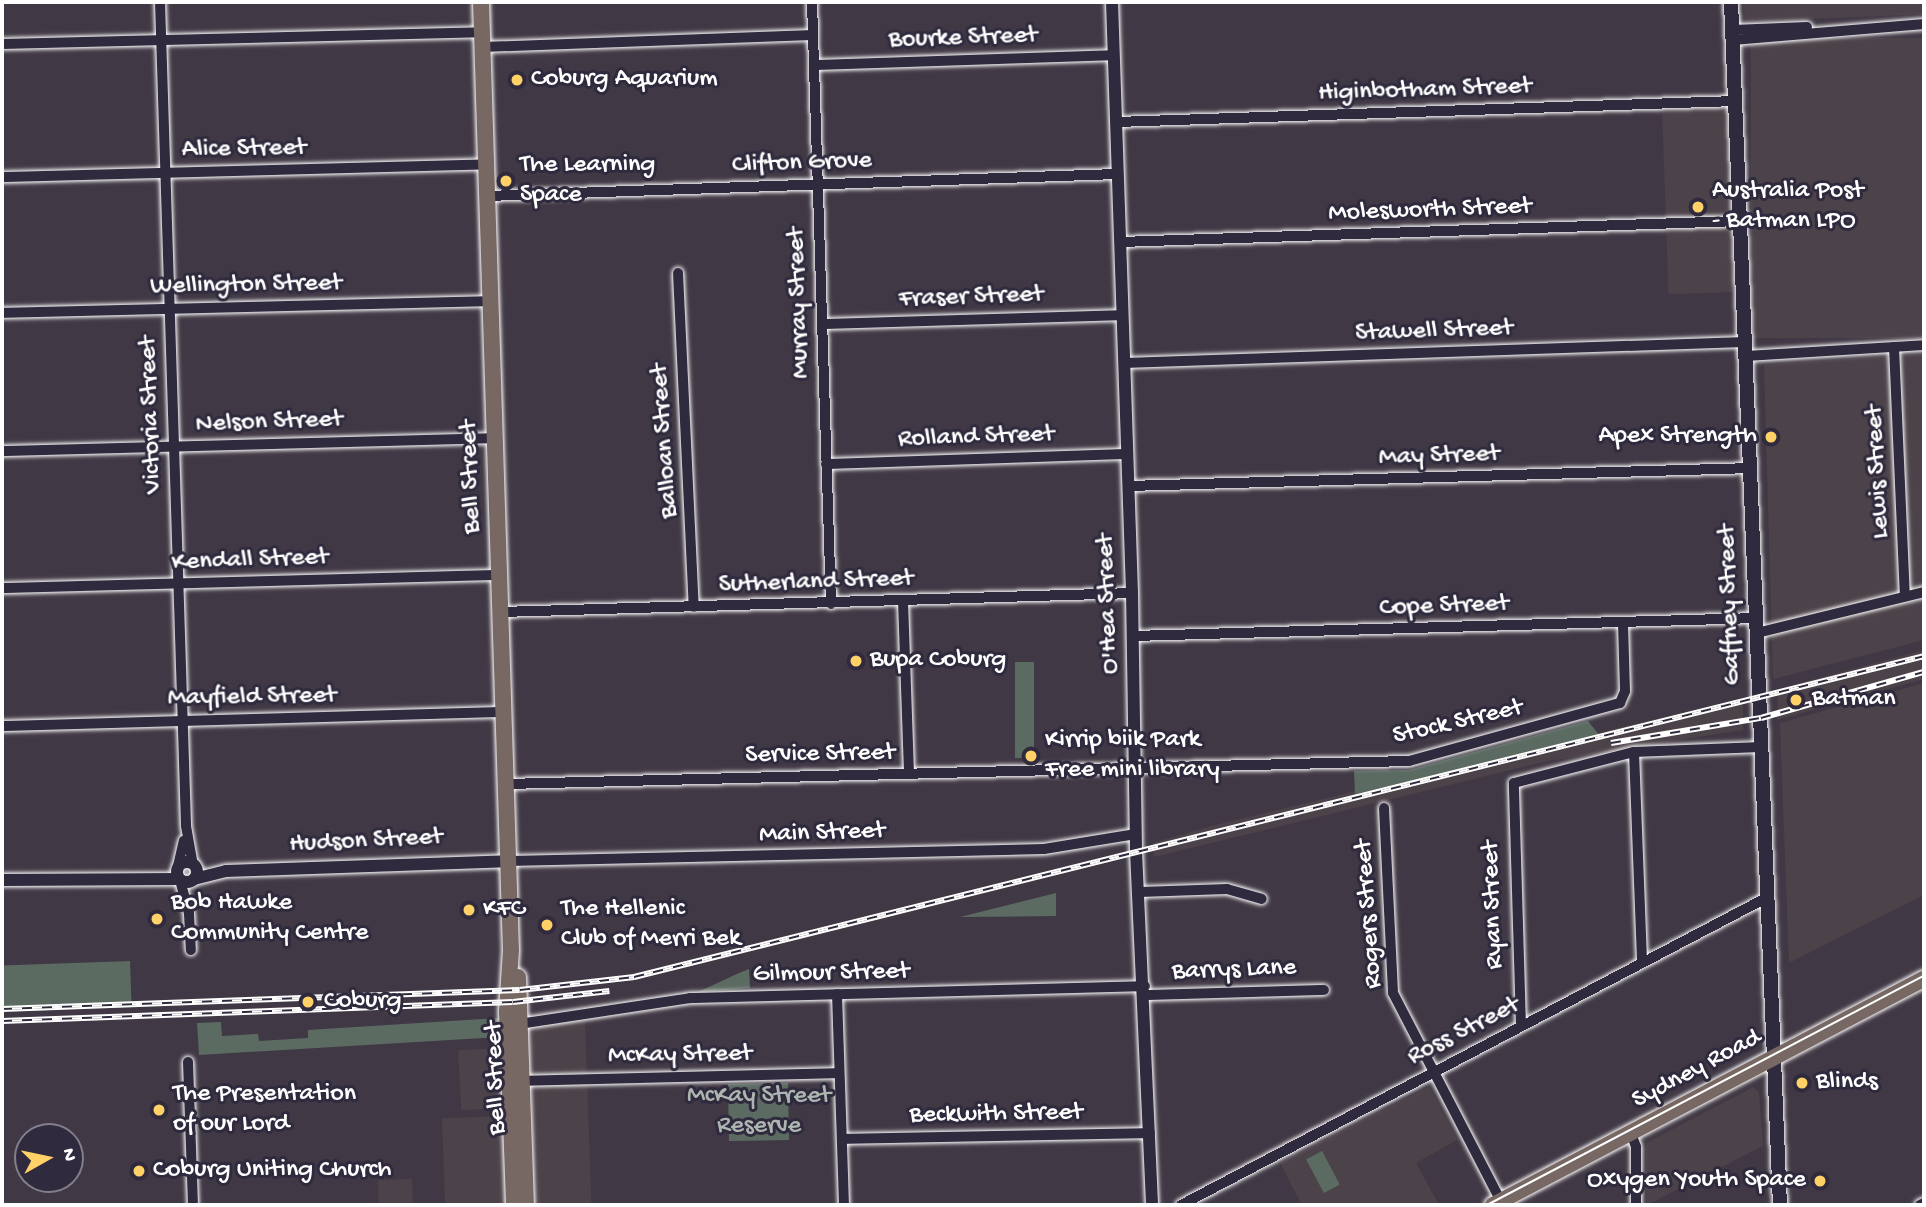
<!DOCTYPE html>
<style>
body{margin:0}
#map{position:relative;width:1926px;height:1207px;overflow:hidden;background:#403844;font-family:"Gochi Hand",sans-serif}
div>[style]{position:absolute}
.built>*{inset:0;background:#4c4249;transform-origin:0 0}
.green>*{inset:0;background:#5b6b62;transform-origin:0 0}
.roads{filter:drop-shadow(0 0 2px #fff) drop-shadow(0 0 2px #fff)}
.minor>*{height:10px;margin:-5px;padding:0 5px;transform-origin:5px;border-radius:5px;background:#2f2a3d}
.tertiary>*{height:12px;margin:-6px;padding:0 6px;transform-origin:6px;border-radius:6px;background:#2f2a3d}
.tertiary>.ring{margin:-6px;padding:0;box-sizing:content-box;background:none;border:12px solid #2f2a3d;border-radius:50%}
.secondary>*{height:14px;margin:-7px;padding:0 7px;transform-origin:7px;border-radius:7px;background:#2f2a3d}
.trunk>*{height:16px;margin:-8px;padding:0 8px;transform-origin:8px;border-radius:8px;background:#776864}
.tram>*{height:2px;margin:-1px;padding:0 1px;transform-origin:1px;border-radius:1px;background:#fff}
.rail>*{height:6px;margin-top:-3px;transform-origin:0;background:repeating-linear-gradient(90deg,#2f2a3d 0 10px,#fff 0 20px);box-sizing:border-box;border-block:2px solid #fff}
.dots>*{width:19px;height:19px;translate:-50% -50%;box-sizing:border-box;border:4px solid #2f2a3d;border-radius:50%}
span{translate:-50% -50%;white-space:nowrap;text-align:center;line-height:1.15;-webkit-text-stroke:6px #2f2a3d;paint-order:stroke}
.street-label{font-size:26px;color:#fff}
.poi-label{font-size:26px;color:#fff}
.left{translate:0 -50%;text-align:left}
.right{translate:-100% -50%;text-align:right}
.park-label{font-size:26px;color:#adb5b0}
.frame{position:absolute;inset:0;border:4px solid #fff;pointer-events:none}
.north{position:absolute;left:14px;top:1123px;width:70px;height:70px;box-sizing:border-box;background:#2f2a3d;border:2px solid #827f8b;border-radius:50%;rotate:81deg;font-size:19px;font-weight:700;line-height:28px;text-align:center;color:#fff}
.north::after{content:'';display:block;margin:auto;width:24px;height:32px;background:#ffd166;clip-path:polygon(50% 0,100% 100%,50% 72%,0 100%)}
</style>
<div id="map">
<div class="built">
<div style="clip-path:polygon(1744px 2px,1924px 2px,1924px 14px,1745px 22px)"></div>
<div style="left:1924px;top:38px;width:300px;height:173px;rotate:90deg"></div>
<div style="left:1727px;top:107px;width:185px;height:65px;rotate:88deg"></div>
<div style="clip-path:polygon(1924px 354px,1924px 640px,1773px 679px,1764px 365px)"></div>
<div style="clip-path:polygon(1924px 650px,1924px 679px,1777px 720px,1778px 689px)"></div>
<div style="clip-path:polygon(1924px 683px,1924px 895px,1789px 963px,1780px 723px)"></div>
<div style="clip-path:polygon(1743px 698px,1743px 730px,1548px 761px,1154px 857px,1153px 843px,1211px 826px)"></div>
<div style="left:585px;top:1021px;width:184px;height:56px;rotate:88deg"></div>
<div style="left:501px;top:1048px;width:60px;height:43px;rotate:87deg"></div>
<div style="clip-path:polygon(1429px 1087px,1457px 1140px,1416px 1163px,1439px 1205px,1302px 1205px,1280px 1163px)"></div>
<div style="clip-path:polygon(1753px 1087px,1759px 1092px,1763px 1146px,1647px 1205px,1646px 1143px)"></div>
<div style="left:505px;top:1116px;width:89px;height:63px;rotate:88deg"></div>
<div style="left:412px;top:1179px;width:26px;height:34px;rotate:88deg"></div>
</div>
<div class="green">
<div style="left:1015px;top:662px;width:19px;height:96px"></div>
<div style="clip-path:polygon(1588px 721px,1600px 736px,1355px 794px,1354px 771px,1409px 770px)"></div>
<div style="clip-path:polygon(1056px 893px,1056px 916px,960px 917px)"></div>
<div style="left:130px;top:961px;width:46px;height:128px;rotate:88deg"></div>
<div style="clip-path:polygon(749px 969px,750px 988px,698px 992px,739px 973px)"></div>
<div style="clip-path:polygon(498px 1018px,500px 1037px,199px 1055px,197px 1023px,221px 1022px,222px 1036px,258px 1034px,259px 1041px,308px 1038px,308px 1030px)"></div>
<div style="left:788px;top:1083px;width:57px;height:60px;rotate:89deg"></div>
<div style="left:1322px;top:1151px;width:38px;height:18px;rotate:62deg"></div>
</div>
<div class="roads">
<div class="minor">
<div style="left:160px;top:2px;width:824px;rotate:88.19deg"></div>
<div style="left:186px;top:826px;width:39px;rotate:80deg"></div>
<div style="left:812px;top:2px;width:602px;rotate:88.19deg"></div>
<div style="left:1732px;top:30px;width:75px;rotate:-2.3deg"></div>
<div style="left:1733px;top:40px;width:192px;rotate:-4.8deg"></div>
<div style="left:2px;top:44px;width:480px;rotate:-1.4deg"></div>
<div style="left:483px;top:47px;width:330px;rotate:-2.1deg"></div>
<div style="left:814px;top:65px;width:300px;rotate:-1.9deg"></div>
<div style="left:1116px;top:122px;width:619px;rotate:-1.94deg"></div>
<div style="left:2px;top:177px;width:484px;rotate:-1.5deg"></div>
<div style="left:487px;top:196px;width:631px;rotate:-2deg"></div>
<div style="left:1120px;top:242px;width:620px;rotate:-1.94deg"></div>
<div style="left:678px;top:273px;width:334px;rotate:87.3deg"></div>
<div style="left:2px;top:313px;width:489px;rotate:-1.4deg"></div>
<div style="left:822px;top:324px;width:300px;rotate:-1.7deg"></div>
<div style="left:1894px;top:347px;width:249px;rotate:87.5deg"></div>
<div style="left:1746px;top:356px;width:178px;rotate:-3.5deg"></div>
<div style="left:1124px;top:363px;width:621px;rotate:-1.94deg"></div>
<div style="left:2px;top:451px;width:493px;rotate:-1.5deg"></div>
<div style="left:826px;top:464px;width:301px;rotate:-1.9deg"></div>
<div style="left:1128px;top:486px;width:623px;rotate:-1.65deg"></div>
<div style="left:2px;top:588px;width:497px;rotate:-1.5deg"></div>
<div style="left:903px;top:601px;width:173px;rotate:88deg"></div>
<div style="left:501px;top:612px;width:631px;rotate:-1.72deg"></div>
<div style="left:1757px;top:633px;width:172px;rotate:-13.8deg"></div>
<div style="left:1133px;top:636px;width:623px;rotate:-1.65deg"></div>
<div style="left:2px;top:726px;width:502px;rotate:-1.6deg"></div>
<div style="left:1634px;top:752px;width:210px;rotate:87.8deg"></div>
<div style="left:506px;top:784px;width:903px;rotate:-1.46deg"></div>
<div style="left:1409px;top:761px;width:219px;rotate:-15.4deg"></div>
<div style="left:1620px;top:703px;width:13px;rotate:-67deg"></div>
<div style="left:1625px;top:691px;width:69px;rotate:-91.7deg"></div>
<div style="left:1384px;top:808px;width:185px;rotate:87.2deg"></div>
<div style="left:1393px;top:993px;width:234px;rotate:62.6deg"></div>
<div style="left:509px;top:861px;width:535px;rotate:-1.28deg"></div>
<div style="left:1044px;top:849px;width:93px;rotate:-9.3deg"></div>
<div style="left:178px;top:866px;width:26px;rotate:-77deg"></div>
<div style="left:180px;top:880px;width:35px;rotate:75deg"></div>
<div style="left:189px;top:914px;width:36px;rotate:87deg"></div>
<div style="left:1140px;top:892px;width:87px;rotate:-2deg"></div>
<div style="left:1227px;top:889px;width:36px;rotate:16deg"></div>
<div style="left:837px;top:994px;width:211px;rotate:88.1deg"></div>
<div style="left:1145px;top:995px;width:179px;rotate:-1.6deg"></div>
<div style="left:519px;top:1024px;width:173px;rotate:-8.6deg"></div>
<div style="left:690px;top:998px;width:455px;rotate:-1.5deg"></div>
<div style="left:1521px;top:1026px;width:243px;rotate:-91.7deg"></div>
<div style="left:1514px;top:783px;width:124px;rotate:-14.5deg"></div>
<div style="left:1634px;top:752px;width:127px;rotate:-2.3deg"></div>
<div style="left:188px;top:1062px;width:143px;rotate:88deg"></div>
<div style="left:521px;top:1081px;width:318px;rotate:-1.4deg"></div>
<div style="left:1631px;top:1133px;width:15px;rotate:70deg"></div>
<div style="left:1636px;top:1147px;width:58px;rotate:90deg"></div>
<div style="left:842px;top:1139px;width:308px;rotate:-1.1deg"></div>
<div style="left:1181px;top:1205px;width:663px;rotate:-27.69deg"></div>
<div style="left:1920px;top:1205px;width:4px;rotate:-27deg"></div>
</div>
<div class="tertiary">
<div style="left:1112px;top:2px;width:591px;rotate:88.06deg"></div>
<div style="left:1132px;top:593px;width:258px;rotate:89.1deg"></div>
<div style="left:1136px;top:851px;width:354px;rotate:87.4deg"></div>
<div class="ring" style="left:177px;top:862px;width:8px;height:8px"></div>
<div style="left:194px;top:879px;width:33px;rotate:-14deg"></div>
<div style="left:226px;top:871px;width:283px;rotate:-2deg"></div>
<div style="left:2px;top:880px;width:177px;rotate:-0.3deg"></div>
</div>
<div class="secondary">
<div style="left:1731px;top:2px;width:1204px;rotate:87.67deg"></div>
</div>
<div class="trunk">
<div style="left:481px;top:2px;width:948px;rotate:88.19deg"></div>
<div style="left:511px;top:950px;width:62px;rotate:93.7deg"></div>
<div style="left:507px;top:1012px;width:193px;rotate:87.9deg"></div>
<div style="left:518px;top:977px;width:228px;rotate:88deg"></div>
<div style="left:1493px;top:1205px;width:487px;rotate:-27.7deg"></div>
</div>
</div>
<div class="tram">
<div style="left:1487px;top:1205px;width:493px;rotate:-27.7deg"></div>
</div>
<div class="rail">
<div style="left:1611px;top:743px;width:152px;rotate:-9.5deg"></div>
<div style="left:1761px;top:718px;width:169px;rotate:-15.8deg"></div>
<div style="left:2px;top:1009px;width:518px;rotate:-2.1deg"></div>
<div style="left:520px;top:990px;width:115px;rotate:-6.5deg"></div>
<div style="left:634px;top:977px;width:1329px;rotate:-13.97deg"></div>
<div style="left:2px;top:1021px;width:511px;rotate:-2.13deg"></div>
<div style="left:513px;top:1002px;width:97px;rotate:-6.5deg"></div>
</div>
<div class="dots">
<div style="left:517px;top:80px;background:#ffd166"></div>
<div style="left:506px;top:181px;background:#ffd166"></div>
<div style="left:1698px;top:207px;background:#ffd166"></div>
<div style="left:1771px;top:437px;background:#ffd166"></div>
<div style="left:856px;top:661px;background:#ffd166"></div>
<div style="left:1796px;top:700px;background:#ffd166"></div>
<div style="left:1031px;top:756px;background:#ffd166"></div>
<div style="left:469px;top:910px;background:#ffd166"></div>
<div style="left:157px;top:919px;background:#ffd166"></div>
<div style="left:547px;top:925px;background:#ffd166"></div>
<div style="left:308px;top:1002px;background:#ffd166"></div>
<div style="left:1802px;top:1083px;background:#ffd166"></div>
<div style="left:159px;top:1110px;background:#ffd166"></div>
<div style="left:139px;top:1171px;background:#ffd166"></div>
<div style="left:1820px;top:1181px;background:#ffd166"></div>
</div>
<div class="street-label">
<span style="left:963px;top:39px;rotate:-2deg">Bourke Street</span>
<span style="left:1425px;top:91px;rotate:-2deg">Higinbotham Street</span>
<span style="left:244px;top:150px;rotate:-1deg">Alice Street</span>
<span style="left:802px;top:164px;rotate:-2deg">Clifton Grove</span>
<span style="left:1430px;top:211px;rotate:-2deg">Molesworth Street</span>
<span style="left:246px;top:286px;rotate:-1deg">Wellington Street</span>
<span style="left:971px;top:298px;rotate:-2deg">Fraser Street</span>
<span style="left:800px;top:303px;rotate:-92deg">Murray Street</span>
<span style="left:1434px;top:332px;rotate:-2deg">Stawell Street</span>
<span style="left:152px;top:415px;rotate:-92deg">Victoria Street</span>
<span style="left:269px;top:423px;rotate:-2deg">Nelson Street</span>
<span style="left:976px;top:438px;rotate:-2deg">Rolland Street</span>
<span style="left:666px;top:441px;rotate:-94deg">Balloan Street</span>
<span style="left:1439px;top:457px;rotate:-2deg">May Street</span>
<span style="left:1879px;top:472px;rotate:-93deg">Lewis Street</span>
<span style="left:472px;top:477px;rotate:-92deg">Bell Street</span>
<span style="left:250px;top:561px;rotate:-2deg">Kendall Street</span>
<span style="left:816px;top:583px;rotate:-2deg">Sutherland Street</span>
<span style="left:1109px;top:604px;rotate:-92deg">O'Hea Street</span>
<span style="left:1731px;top:605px;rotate:-92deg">Gaffney Street</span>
<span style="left:1444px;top:607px;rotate:-2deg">Cope Street</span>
<span style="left:252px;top:698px;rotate:-1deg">Mayfield Street</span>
<span style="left:1458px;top:723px;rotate:-13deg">Stock Street</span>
<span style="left:820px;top:755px;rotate:-1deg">Service Street</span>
<span style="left:822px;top:834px;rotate:-2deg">Main Street</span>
<span style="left:366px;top:842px;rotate:-3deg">Hudson Street</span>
<span style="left:1494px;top:905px;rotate:-92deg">Ryan Street</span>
<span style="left:1370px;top:914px;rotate:-94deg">Rogers Street</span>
<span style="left:1234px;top:971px;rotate:-2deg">Barrys Lane</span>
<span style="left:831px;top:974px;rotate:-1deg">Gilmour Street</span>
<span style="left:1464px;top:1032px;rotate:-27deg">Ross Street</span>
<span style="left:680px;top:1056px;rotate:-1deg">McKay Street</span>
<span style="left:1697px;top:1070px;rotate:-28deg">Sydney Road</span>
<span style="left:497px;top:1078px;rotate:-92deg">Bell Street</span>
<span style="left:996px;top:1115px;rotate:-1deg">Beckwith Street</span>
</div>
<div class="poi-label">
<span class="left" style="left:531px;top:80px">Coburg Aquarium</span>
<span class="left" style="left:520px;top:181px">The Learning<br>Space</span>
<span class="left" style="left:1712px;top:207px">Australia Post<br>- Batman LPO</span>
<span class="right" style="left:1757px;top:437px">Apex Strength</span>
<span class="left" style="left:870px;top:661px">Bupa Coburg</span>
<span class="left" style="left:1812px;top:700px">Batman</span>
<span class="left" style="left:1045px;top:756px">Kirrip biik Park<br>Free mini library</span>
<span class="left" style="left:171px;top:919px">Bob Hawke<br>Community Centre</span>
<span class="left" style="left:483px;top:910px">KFC</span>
<span class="left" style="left:561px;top:925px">The Hellenic<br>Club of Merri Bek</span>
<span class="left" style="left:324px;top:1002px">Coburg</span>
<span class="left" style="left:1816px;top:1083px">Blinds</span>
<span class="left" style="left:173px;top:1110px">The Presentation<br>of our Lord</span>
<span class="left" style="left:153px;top:1171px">Coburg Uniting Church</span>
<span class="right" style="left:1806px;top:1181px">Oxygen Youth Space</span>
</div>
<div class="park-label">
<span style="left:759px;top:1112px">McKay Street<br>Reserve</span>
</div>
<div class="frame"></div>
<div class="north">N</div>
</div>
